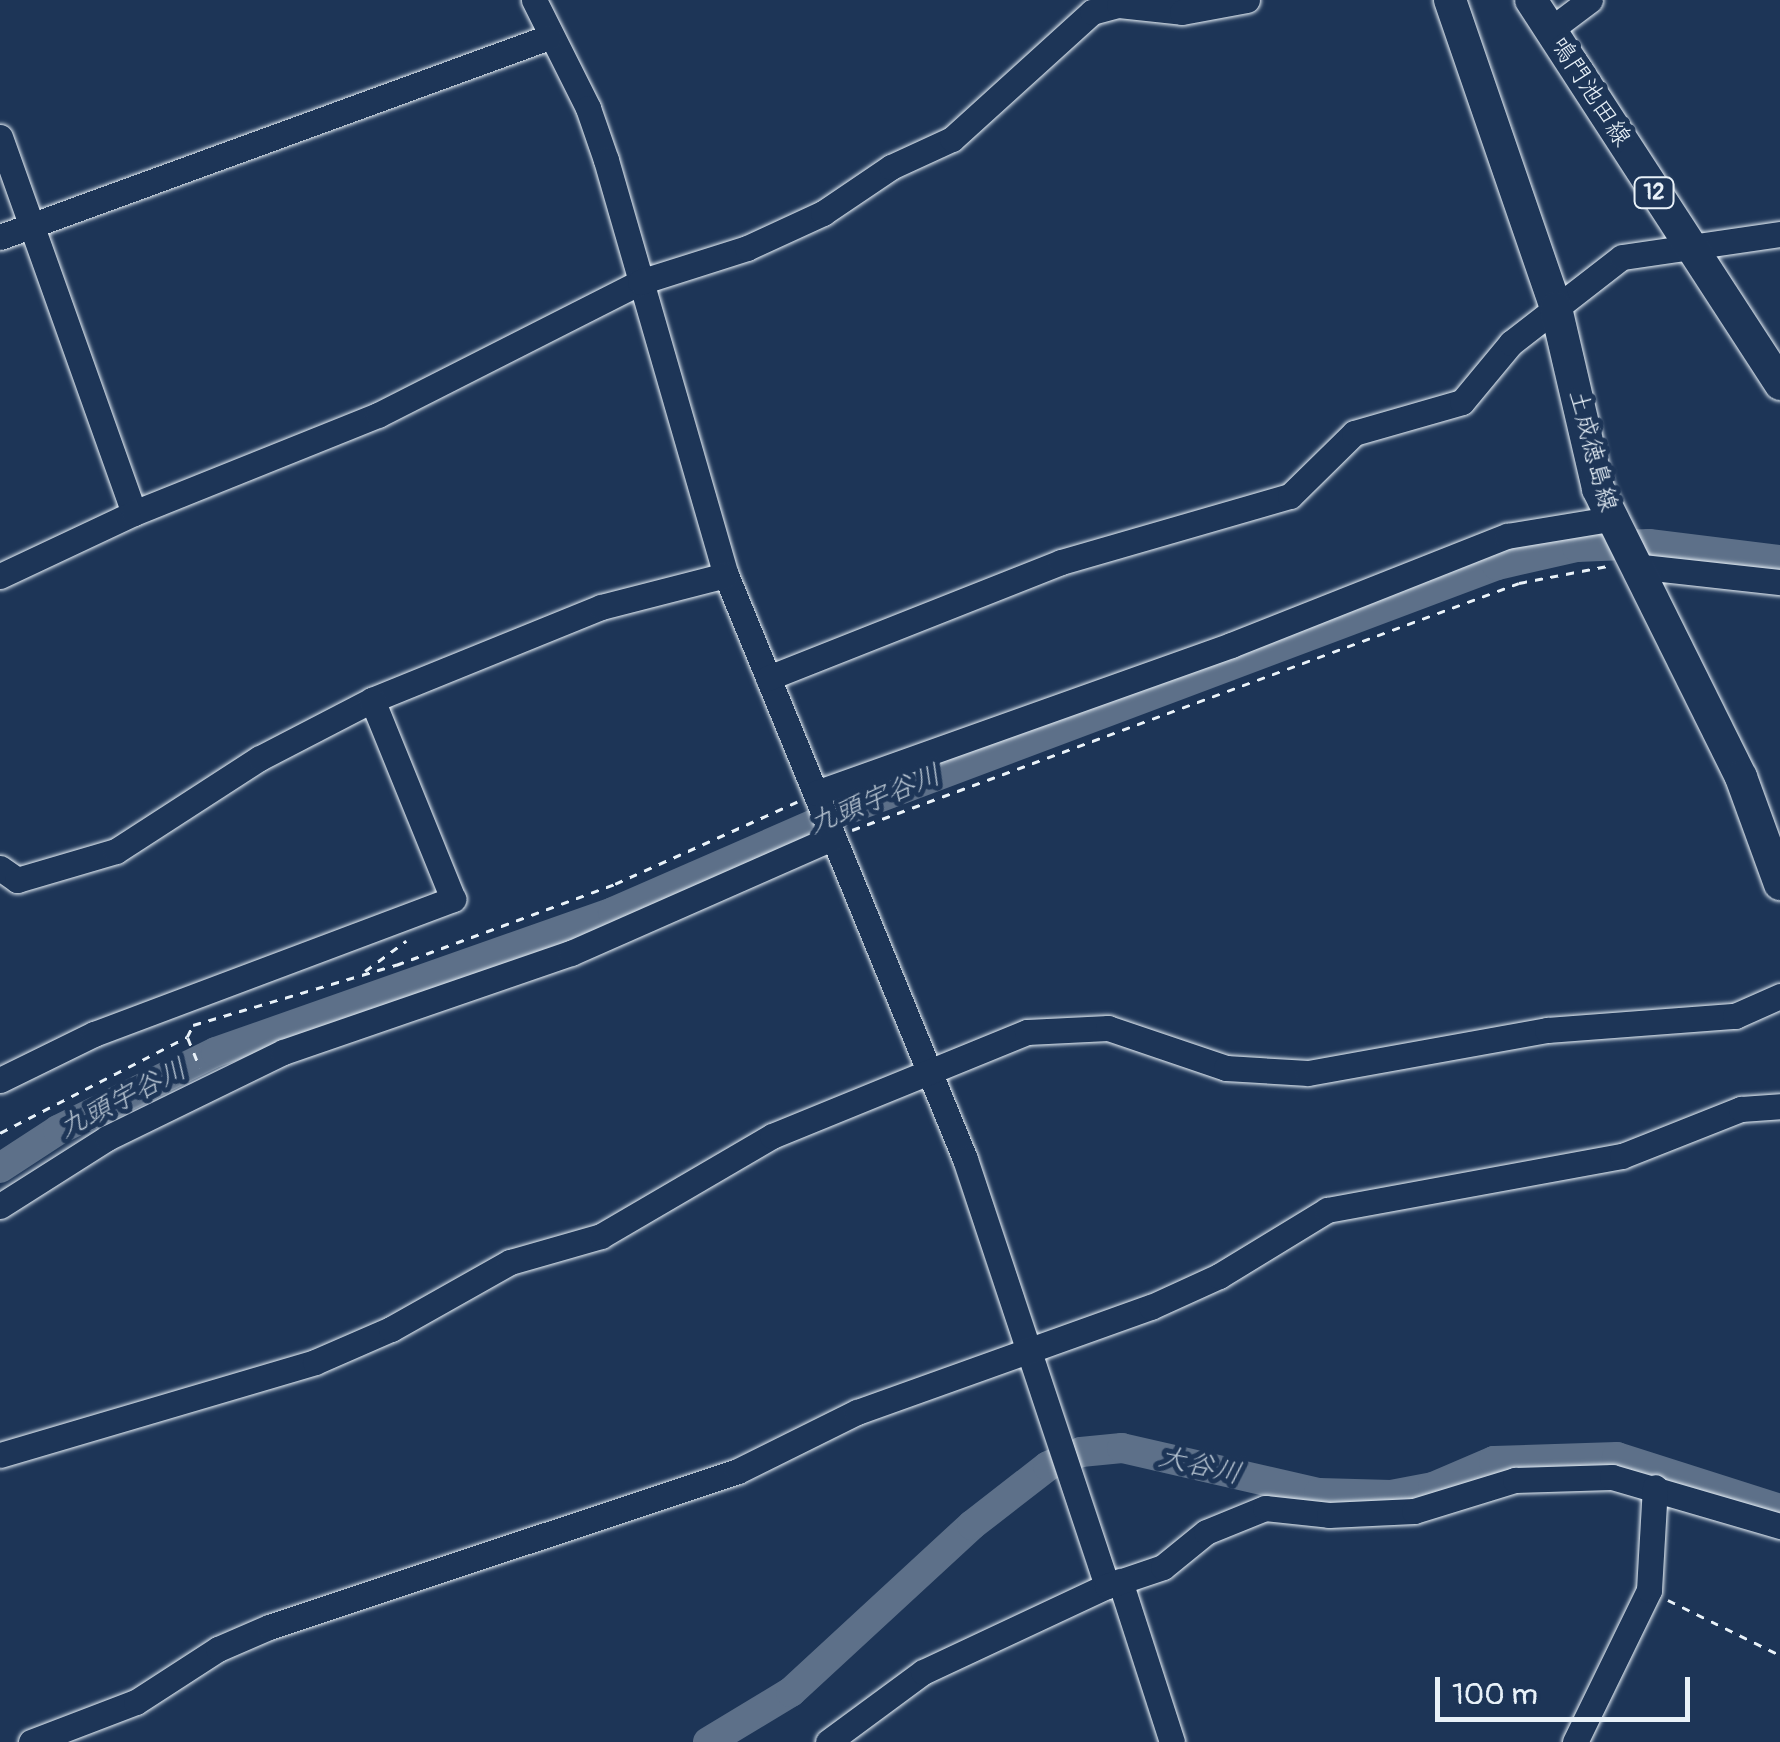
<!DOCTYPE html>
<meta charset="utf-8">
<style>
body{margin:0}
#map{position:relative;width:1780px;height:1742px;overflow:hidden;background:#1d3557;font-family:Pangolin,"Klee One",sans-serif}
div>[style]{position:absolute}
.river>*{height:30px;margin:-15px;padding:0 15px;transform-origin:15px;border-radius:15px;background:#5d7089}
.path>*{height:2.5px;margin-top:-1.25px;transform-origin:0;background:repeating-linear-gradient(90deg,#e8f1f8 0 8px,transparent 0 16px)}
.roads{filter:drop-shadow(0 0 2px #e8f1f8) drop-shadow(0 0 2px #e8f1f8)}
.minor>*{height:25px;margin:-12.5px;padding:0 12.5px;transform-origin:12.5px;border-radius:12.5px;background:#1d3557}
.major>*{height:32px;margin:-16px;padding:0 16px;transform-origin:16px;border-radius:16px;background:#1d3557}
span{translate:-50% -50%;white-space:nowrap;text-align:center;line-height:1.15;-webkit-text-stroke:10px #1d3557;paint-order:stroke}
.shield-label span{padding:2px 8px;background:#1d3557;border:2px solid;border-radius:8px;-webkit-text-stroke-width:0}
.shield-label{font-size:22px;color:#e8f1f8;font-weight:700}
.street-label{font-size:25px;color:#e8f1f8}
.water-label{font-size:28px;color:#b7c4d1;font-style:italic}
.scale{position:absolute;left:1435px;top:1677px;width:255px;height:45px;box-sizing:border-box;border:5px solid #e8f1f8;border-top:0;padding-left:12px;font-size:30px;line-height:35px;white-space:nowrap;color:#e8f1f8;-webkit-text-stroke:8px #1d3557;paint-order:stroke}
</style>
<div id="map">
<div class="river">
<div style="left:0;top:1168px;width:69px;rotate:-33.2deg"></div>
<div style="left:58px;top:1130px;width:176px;rotate:-26.3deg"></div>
<div style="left:216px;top:1052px;width:421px;rotate:-19.4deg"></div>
<div style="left:613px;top:912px;width:254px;rotate:-23.6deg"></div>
<div style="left:846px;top:810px;width:696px;rotate:-20.62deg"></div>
<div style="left:1497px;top:565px;width:82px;rotate:-12.7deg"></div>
<div style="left:1577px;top:547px;width:72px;rotate:-2.4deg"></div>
<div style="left:1649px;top:544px;width:132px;rotate:7deg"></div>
<div style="left:708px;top:1742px;width:97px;rotate:-31.1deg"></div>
<div style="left:791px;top:1692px;width:246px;rotate:-42.7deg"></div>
<div style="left:972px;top:1525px;width:96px;rotate:-37.8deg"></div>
<div style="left:1048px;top:1466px;width:36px;rotate:-23deg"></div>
<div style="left:1081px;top:1452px;width:41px;rotate:-5.6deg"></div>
<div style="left:1122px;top:1448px;width:202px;rotate:12.9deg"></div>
<div style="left:1319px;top:1493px;width:72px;rotate:1.6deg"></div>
<div style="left:1391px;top:1495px;width:43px;rotate:-10.8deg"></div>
<div style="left:1433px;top:1487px;width:66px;rotate:-23.1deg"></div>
<div style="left:1494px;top:1461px;width:123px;rotate:-1.9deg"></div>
<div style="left:1617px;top:1457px;width:171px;rotate:17.7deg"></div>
</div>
<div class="path">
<div style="left:852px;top:830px;width:711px;rotate:-20.32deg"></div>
<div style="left:1519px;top:583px;width:90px;rotate:-10.9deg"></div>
<div style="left:365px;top:971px;width:51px;rotate:-36.2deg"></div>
<div style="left:188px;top:1038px;width:32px;rotate:68deg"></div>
<div style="left:0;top:1133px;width:210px;rotate:-27.2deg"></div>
<div style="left:187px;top:1037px;width:13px;rotate:-63deg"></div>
<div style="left:193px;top:1025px;width:212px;rotate:-16.5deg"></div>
<div style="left:396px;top:965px;width:233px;rotate:-20.3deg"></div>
<div style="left:615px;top:884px;width:200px;rotate:-24.3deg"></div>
<div style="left:1668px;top:1600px;width:125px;rotate:26.2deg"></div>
</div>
<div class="roads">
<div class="minor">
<div style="left:534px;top:0;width:121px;rotate:63.4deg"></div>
<div style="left:588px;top:108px;width:55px;rotate:70.9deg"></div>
<div style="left:606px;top:160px;width:432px;rotate:73.9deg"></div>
<div style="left:726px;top:575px;width:631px;rotate:67.74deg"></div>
<div style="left:965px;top:1159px;width:450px;rotate:71.6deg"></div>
<div style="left:1550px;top:30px;width:50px;rotate:-36.9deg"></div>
<div style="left:0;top:137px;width:399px;rotate:70.4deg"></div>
<div style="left:0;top:237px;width:584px;rotate:-20.02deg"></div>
<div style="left:1634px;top:566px;width:147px;rotate:6.3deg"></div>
<div style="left:0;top:576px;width:148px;rotate:-25.2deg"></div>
<div style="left:134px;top:513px;width:263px;rotate:-21.9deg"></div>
<div style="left:378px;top:415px;width:294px;rotate:-26.9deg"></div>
<div style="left:640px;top:282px;width:112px;rotate:-17.6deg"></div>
<div style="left:747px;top:248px;width:84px;rotate:-24.7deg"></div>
<div style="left:823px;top:213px;width:82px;rotate:-34.1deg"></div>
<div style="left:891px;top:167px;width:67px;rotate:-24.7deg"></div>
<div style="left:952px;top:139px;width:189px;rotate:-42.2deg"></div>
<div style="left:1092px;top:12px;width:28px;rotate:-15deg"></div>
<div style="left:1119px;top:5px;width:63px;rotate:6.3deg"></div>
<div style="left:1182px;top:12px;width:66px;rotate:-10.5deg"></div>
<div style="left:768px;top:678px;width:315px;rotate:-21.6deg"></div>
<div style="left:1061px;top:562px;width:238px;rotate:-16.1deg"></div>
<div style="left:1290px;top:496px;width:90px;rotate:-44.5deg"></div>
<div style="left:1354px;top:433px;width:112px;rotate:-16deg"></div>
<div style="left:1462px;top:402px;width:77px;rotate:-50.3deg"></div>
<div style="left:1511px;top:343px;width:140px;rotate:-37.8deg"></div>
<div style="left:1622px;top:257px;width:160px;rotate:-8.3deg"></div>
<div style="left:816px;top:793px;width:441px;rotate:-19.6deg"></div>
<div style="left:1231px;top:645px;width:297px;rotate:-21.6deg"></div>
<div style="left:1507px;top:536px;width:104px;rotate:-9.4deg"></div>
<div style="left:0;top:868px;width:21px;rotate:35deg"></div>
<div style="left:17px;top:880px;width:103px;rotate:-16.3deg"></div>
<div style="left:116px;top:851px;width:171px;rotate:-32.9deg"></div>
<div style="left:260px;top:758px;width:126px;rotate:-27.4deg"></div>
<div style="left:372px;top:700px;width:247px;rotate:-22.1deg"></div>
<div style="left:601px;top:607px;width:129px;rotate:-14.4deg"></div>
<div style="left:0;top:1080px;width:105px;rotate:-26.1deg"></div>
<div style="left:94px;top:1034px;width:384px;rotate:-20.6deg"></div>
<div style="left:453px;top:899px;width:215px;rotate:-112.1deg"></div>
<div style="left:0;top:1206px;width:127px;rotate:-32.4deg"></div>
<div style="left:107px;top:1138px;width:196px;rotate:-26deg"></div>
<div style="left:283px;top:1052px;width:305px;rotate:-19deg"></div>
<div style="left:571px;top:953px;width:285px;rotate:-23.8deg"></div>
<div style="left:0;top:1455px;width:328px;rotate:-16.4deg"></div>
<div style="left:315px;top:1362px;width:83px;rotate:-23.5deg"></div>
<div style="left:391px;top:1329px;width:137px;rotate:-29.4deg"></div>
<div style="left:510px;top:1262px;width:95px;rotate:-15.9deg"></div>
<div style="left:601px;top:1236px;width:198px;rotate:-30.3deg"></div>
<div style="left:772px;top:1136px;width:275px;rotate:-22.2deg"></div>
<div style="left:1027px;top:1032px;width:81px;rotate:-2.8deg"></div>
<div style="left:1108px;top:1028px;width:125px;rotate:18.7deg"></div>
<div style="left:1226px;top:1068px;width:82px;rotate:3.5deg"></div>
<div style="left:1308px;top:1073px;width:243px;rotate:-10.2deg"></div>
<div style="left:1547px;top:1030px;width:189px;rotate:-4.3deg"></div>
<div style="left:1735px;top:1016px;width:49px;rotate:-24deg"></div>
<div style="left:1120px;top:1581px;width:169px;rotate:72.1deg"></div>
<div style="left:31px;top:1742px;width:112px;rotate:-20.9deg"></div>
<div style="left:136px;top:1702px;width:98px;rotate:-32.9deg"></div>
<div style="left:218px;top:1649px;width:56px;rotate:-23.3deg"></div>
<div style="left:269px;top:1627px;width:494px;rotate:-18.4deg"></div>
<div style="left:738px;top:1471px;width:133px;rotate:-26.4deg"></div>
<div style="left:857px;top:1412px;width:312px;rotate:-19.7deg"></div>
<div style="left:1151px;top:1307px;width:75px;rotate:-24.5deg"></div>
<div style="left:1219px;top:1276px;width:127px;rotate:-31.4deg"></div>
<div style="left:1327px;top:1210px;width:300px;rotate:-10.4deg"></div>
<div style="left:1622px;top:1156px;width:128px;rotate:-21.6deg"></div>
<div style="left:1741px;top:1109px;width:39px;rotate:-4deg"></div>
<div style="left:828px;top:1742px;width:118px;rotate:-36.4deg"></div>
<div style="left:923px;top:1672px;width:203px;rotate:-25.1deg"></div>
<div style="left:1107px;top:1586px;width:59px;rotate:-18.7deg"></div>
<div style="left:1163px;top:1567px;width:55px;rotate:-39.1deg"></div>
<div style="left:1206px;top:1532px;width:64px;rotate:-22.1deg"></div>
<div style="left:1265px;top:1508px;width:64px;rotate:6.2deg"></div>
<div style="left:1329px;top:1515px;width:85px;rotate:-2.7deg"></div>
<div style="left:1414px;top:1511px;width:106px;rotate:-17.1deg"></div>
<div style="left:1515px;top:1480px;width:97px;rotate:-1.8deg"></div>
<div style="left:1612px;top:1477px;width:175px;rotate:16.3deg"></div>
<div style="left:1575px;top:1742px;width:169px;rotate:-64deg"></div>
<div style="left:1649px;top:1590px;width:103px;rotate:-86.7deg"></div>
</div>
<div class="major">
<div style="left:1450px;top:0;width:326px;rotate:71deg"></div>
<div style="left:1556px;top:308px;width:186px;rotate:76.9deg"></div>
<div style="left:1598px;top:489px;width:322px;rotate:63.6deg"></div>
<div style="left:1741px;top:777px;width:114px;rotate:70deg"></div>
<div style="left:1531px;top:0;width:458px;rotate:57deg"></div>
</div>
</div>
<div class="shield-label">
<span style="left:1654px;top:193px">12</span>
</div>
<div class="street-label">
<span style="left:1590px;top:92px;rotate:57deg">鳴門池田線</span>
<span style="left:1592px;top:451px;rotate:75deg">土成徳島線</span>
</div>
<div class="water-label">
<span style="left:875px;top:800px;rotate:-22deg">九頭宇谷川</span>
<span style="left:123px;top:1099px;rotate:-27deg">九頭宇谷川</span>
<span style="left:1200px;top:1466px;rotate:13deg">大谷川</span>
</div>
<div class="scale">100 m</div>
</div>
